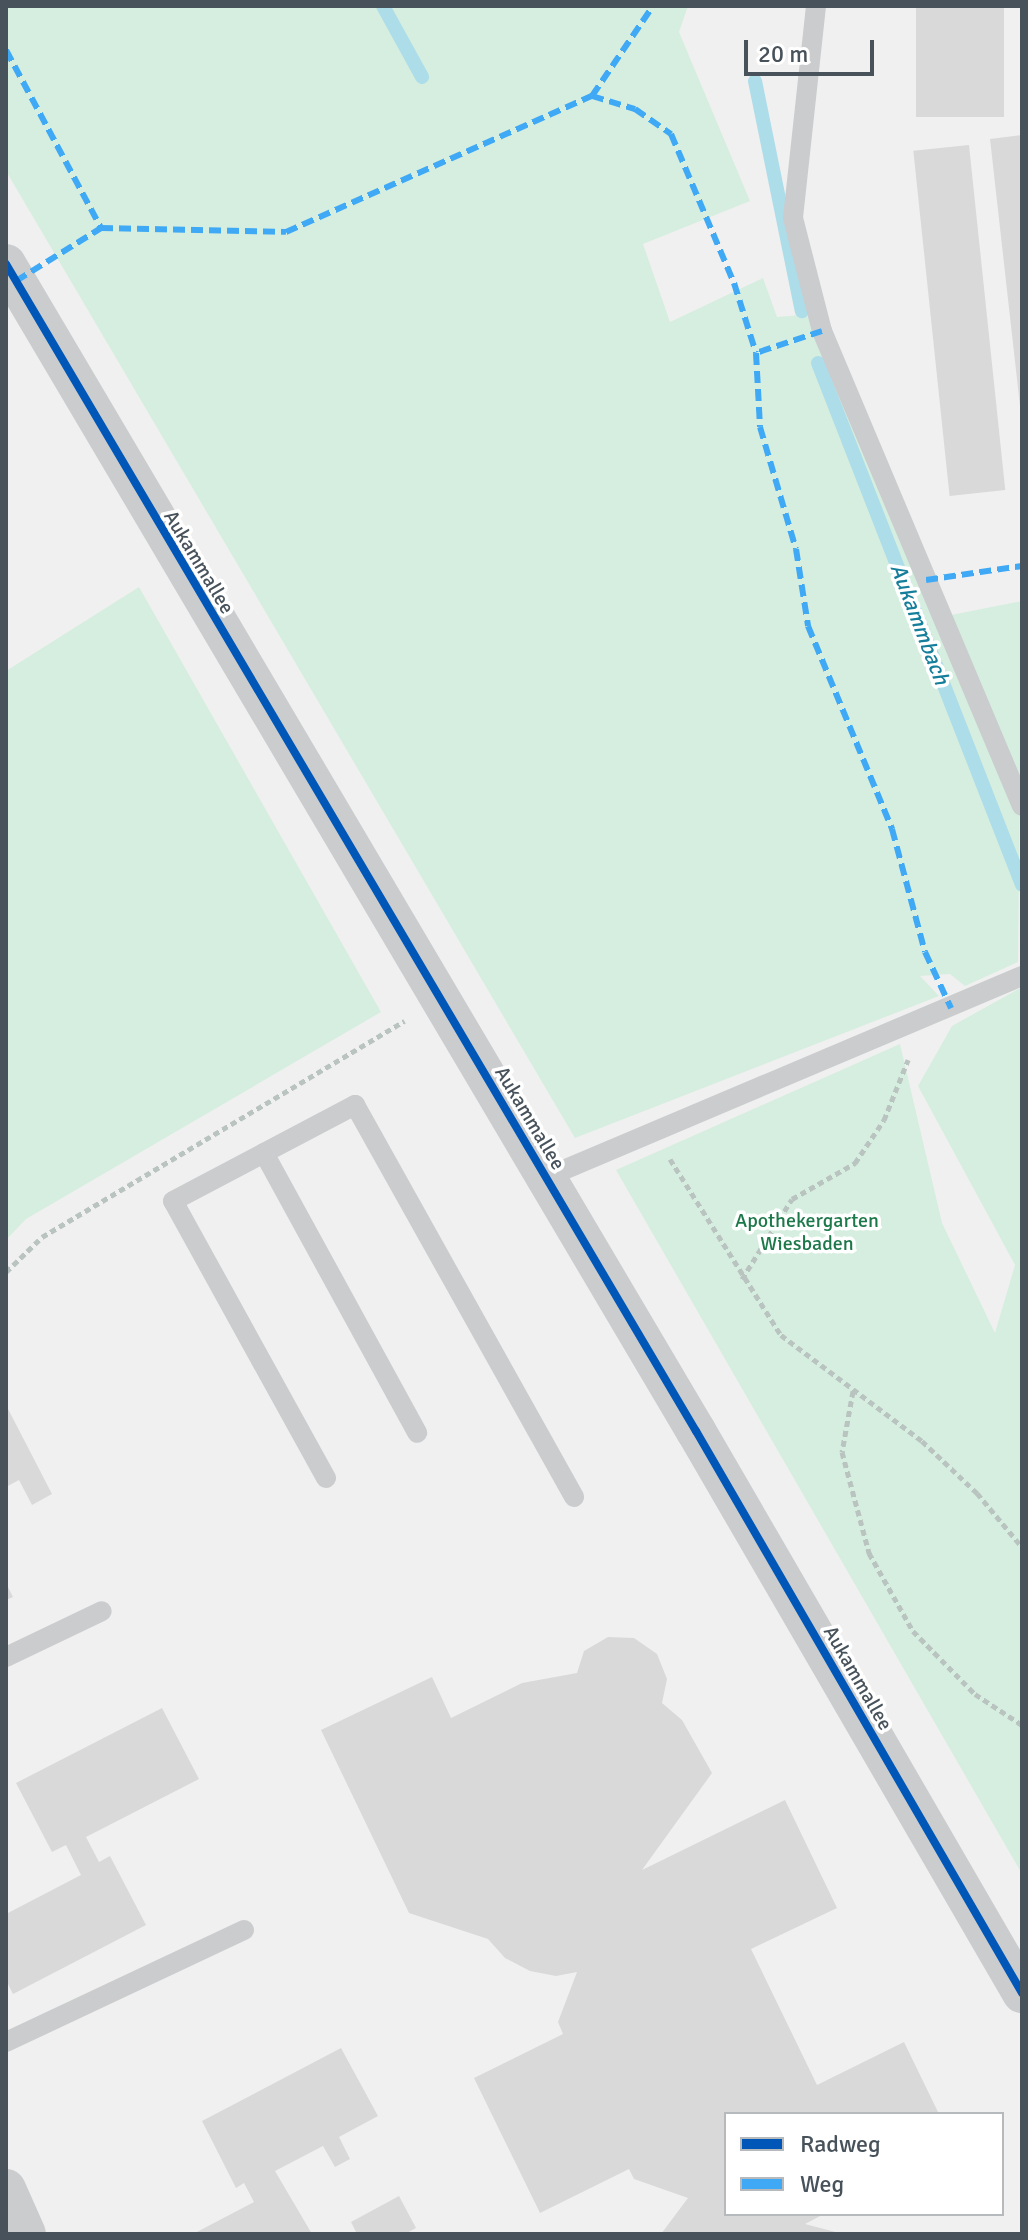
<!DOCTYPE html>
<style>
body{margin:0}
#map{position:relative;width:1028px;height:2240px;overflow:hidden;background:#f0f0f0;font-family:Signika,sans-serif}
div>[style]{position:absolute}
.green>*{inset:0;background:#d6eedf}
.stream>*{height:14px;margin:-7px;padding:0 7px;transform-origin:7px;border-radius:7px;background:#addde9}
.building>*{inset:0;background:#d9d9da;transform-origin:0 0}
.path>*{height:5px;margin-top:-2.5px;transform-origin:0;background:repeating-linear-gradient(90deg,#b9c3c0 0 6px,transparent 0 10px)}
.lane>*{height:20px;margin:-10px;padding:0 10px;transform-origin:10px;border-radius:10px;background:#caccce}
.street>*{height:40px;margin:-20px;padding:0 20px;transform-origin:20px;border-radius:20px;background:#caccce}
.quiet>*{height:6px;margin-top:-3px;transform-origin:0;background:repeating-linear-gradient(90deg,#3fa9f5 0 12px,transparent 0 18px)}
.cycleway>*{height:8px;margin:-4px;padding:0 4px;transform-origin:4px;border-radius:4px;background:#0057b8}
span{translate:-50% -50%;white-space:nowrap;text-align:center;line-height:1.15;-webkit-text-stroke:7px #fff;paint-order:stroke}
.street-label{font-size:20px;color:#48525b}
.park-label{font-size:20px;color:#1d784a}
.water-label{font-size:22px;color:#157e9a;font-style:italic}
.frame{position:absolute;inset:0;border:8px solid #48525b;pointer-events:none}
.legend{position:absolute;left:724px;top:2112px;width:280px;height:104px;box-sizing:border-box;background:#fff;border:2px solid #b6babd;margin:0;padding:10px 14px;list-style:none;font-size:24px;color:#48525b}
.legend li{display:flex;align-items:center;gap:16px;height:40px}
.legend b{width:40px;border:2px solid #b6babd}
.scale{position:absolute;left:744px;top:40px;width:130px;height:36px;box-sizing:border-box;border:4px solid #48525b;border-top:0;padding-left:10px;font-size:24px;line-height:28px;white-space:nowrap;color:#48525b;-webkit-text-stroke:6px #fff;paint-order:stroke}
</style>
<div id="map">
<div class="green">
<div style="clip-path:polygon(6px 6px,688px 6px,679px 32px,750px 201px,643px 244px,670px 322px,763px 278px,777px 317px,813px 314px,936px 618px,1022px 601px,1018px 962px,965px 986px,950px 974px,920px 976px,939px 996px,575px 1138px,6px 171px)"></div>
<div style="clip-path:polygon(139px 587px,381px 1012px,26px 1219px,6px 1240px,6px 671px)"></div>
<div style="clip-path:polygon(1022px 987px,1022px 1874px,616px 1170px,900px 1044px,942px 1223px,995px 1333px,1015px 1265px,918px 1086px,952px 1026px)"></div>
</div>
<div class="stream">
<div style="left:383px;top:6px;width:81px;rotate:61.2deg"></div>
<div style="left:755px;top:81px;width:235px;rotate:78.5deg"></div>
<div style="left:818px;top:363px;width:560px;rotate:68.65deg"></div>
</div>
<div class="building">
<div style="left:916px;top:6px;width:88px;height:111px"></div>
<div style="clip-path:polygon(1022px 135px,1022px 406px,1020px 406px,990px 139px)"></div>
<div style="left:969px;top:145px;width:347px;height:56px;rotate:84deg"></div>
<div style="clip-path:polygon(6px 1405px,52px 1494px,32px 1505px,19px 1480px,6px 1487px)"></div>
<div style="clip-path:polygon(6px 1583px,13px 1597px,6px 1600px)"></div>
<div style="clip-path:polygon(608px 1637px,634px 1638px,657px 1654px,667px 1679px,662px 1703px,682px 1720px,712px 1773px,642px 1870px,785px 1800px,837px 1908px,751px 1949px,817px 2085px,904px 2042px,939px 2114px,726px 2114px,726px 2214px,824px 2214px,805px 2224px,843px 2234px,661px 2234px,688px 2198px,634px 2179px,629px 2169px,540px 2213px,474px 2078px,563px 2034px,558px 2022px,577px 1972px,556px 1976px,530px 1971px,505px 1958px,488px 1939px,409px 1913px,321px 1730px,432px 1677px,451px 1718px,522px 1683px,577px 1673px,584px 1651px)"></div>
<div style="clip-path:polygon(162px 1708px,199px 1779px,86px 1837px,99px 1862px,110px 1856px,146px 1925px,13px 1994px,6px 1980px,6px 1914px,81px 1875px,66px 1845px,52px 1852px,16px 1783px)"></div>
<div style="clip-path:polygon(341px 2048px,378px 2116px,339px 2137px,350px 2159px,335px 2167px,323px 2146px,275px 2171px,312px 2234px,193px 2234px,254px 2202px,244px 2183px,236px 2188px,202px 2121px)"></div>
<div style="clip-path:polygon(399px 2196px,416px 2228px,405px 2234px,357px 2234px,351px 2222px)"></div>
</div>
<div class="path">
<div style="left:670px;top:1159px;width:208px;rotate:57.8deg"></div>
<div style="left:781px;top:1335px;width:176px;rotate:36.9deg"></div>
<div style="left:922px;top:1441px;width:76px;rotate:43.4deg"></div>
<div style="left:977px;top:1493px;width:70px;rotate:50.2deg"></div>
<div style="left:6px;top:1272px;width:50px;rotate:-44.2deg"></div>
<div style="left:42px;top:1237px;width:422px;rotate:-30.8deg"></div>
<div style="left:742px;top:1279px;width:94px;rotate:-58deg"></div>
<div style="left:792px;top:1199px;width:73px;rotate:-29.7deg"></div>
<div style="left:855px;top:1163px;width:52px;rotate:-56deg"></div>
<div style="left:884px;top:1120px;width:65px;rotate:-68.2deg"></div>
<div style="left:853px;top:1391px;width:62px;rotate:100.2deg"></div>
<div style="left:842px;top:1452px;width:105px;rotate:75deg"></div>
<div style="left:869px;top:1553px;width:90px;rotate:60.6deg"></div>
<div style="left:913px;top:1631px;width:88px;rotate:45.5deg"></div>
<div style="left:975px;top:1694px;width:56px;rotate:33.4deg"></div>
</div>
<div class="lane">
<div style="left:816px;top:6px;width:213px;rotate:96.2deg"></div>
<div style="left:793px;top:218px;width:117px;rotate:75.6deg"></div>
<div style="left:822px;top:331px;width:515px;rotate:67.17deg"></div>
<div style="left:264px;top:1153px;width:319px;rotate:61.3deg"></div>
<div style="left:547px;top:1177px;width:516px;rotate:-22.94deg"></div>
<div style="left:326px;top:1478px;width:316px;rotate:-118.9deg"></div>
<div style="left:173px;top:1201px;width:206px;rotate:-27.8deg"></div>
<div style="left:355px;top:1105px;width:449px;rotate:60.8deg"></div>
<div style="left:6px;top:1657px;width:106px;rotate:-25.6deg"></div>
<div style="left:6px;top:2042px;width:263px;rotate:-25.2deg"></div>
</div>
<div class="street">
<div style="left:6px;top:264px;width:1356px;rotate:59.41deg"></div>
<div style="left:696px;top:1431px;width:650px;rotate:59.88deg"></div>
<div style="left:6px;top:2189px;width:49px;rotate:66deg"></div>
</div>
<div class="quiet">
<div style="left:6px;top:50px;width:202px;rotate:61.9deg"></div>
<div style="left:101px;top:228px;width:185px;rotate:1.2deg"></div>
<div style="left:286px;top:232px;width:335px;rotate:-24deg"></div>
<div style="left:592px;top:96px;width:45px;rotate:16.8deg"></div>
<div style="left:635px;top:109px;width:44px;rotate:34.8deg"></div>
<div style="left:671px;top:134px;width:162px;rotate:67.1deg"></div>
<div style="left:734px;top:283px;width:73px;rotate:72.6deg"></div>
<div style="left:592px;top:96px;width:109px;rotate:-55.9deg"></div>
<div style="left:16px;top:281px;width:100px;rotate:-31.9deg"></div>
<div style="left:822px;top:331px;width:70px;rotate:161.6deg"></div>
<div style="left:756px;top:353px;width:74px;rotate:86.9deg"></div>
<div style="left:760px;top:427px;width:127px;rotate:73.6deg"></div>
<div style="left:796px;top:549px;width:78px;rotate:81.1deg"></div>
<div style="left:808px;top:626px;width:220px;rotate:67.5deg"></div>
<div style="left:892px;top:829px;width:127px;rotate:75deg"></div>
<div style="left:925px;top:952px;width:62px;rotate:65.1deg"></div>
<div style="left:926px;top:580px;width:97px;rotate:-8.3deg"></div>
</div>
<div class="cycleway">
<div style="left:6px;top:264px;width:1356px;rotate:59.41deg"></div>
<div style="left:696px;top:1431px;width:650px;rotate:59.88deg"></div>
</div>
<div class="street-label">
<span style="left:199px;top:562px;rotate:59deg">Aukammallee</span>
<span style="left:530px;top:1118px;rotate:59deg">Aukammallee</span>
<span style="left:858px;top:1678px;rotate:60deg">Aukammallee</span>
</div>
<div class="park-label">
<span style="left:807px;top:1232px">Apothekergarten<br>Wiesbaden</span>
</div>
<div class="water-label">
<span style="left:920px;top:624px;rotate:69deg">Aukammbach</span>
</div>
<div class="frame"></div>
<ul class="legend">
<li><b style="height:10px;background:#0057b8"></b>Radweg</li>
<li><b style="height:10px;background:#3fa9f5"></b>Weg</li>
</ul>
<div class="scale">20 m</div>
</div>
